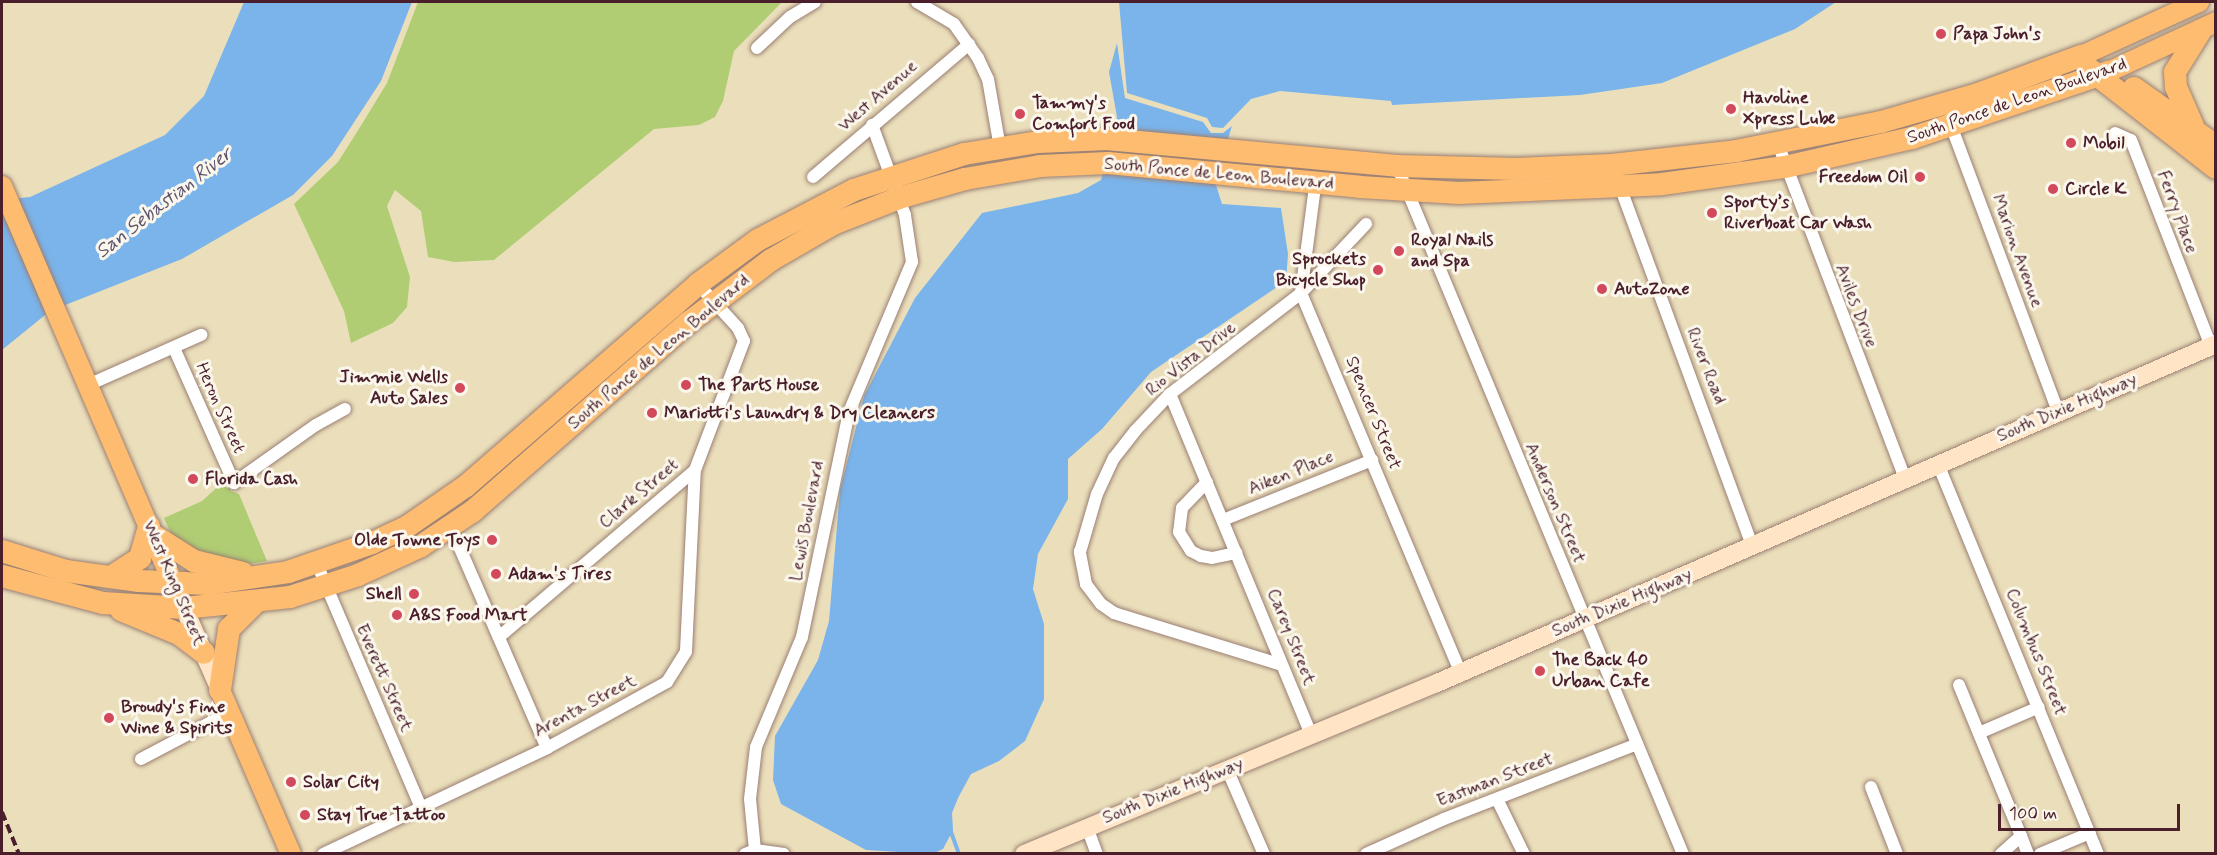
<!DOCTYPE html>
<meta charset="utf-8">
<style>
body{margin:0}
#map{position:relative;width:2217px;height:855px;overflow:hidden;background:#ebdfbb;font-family:Mynerve,sans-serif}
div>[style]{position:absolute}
.green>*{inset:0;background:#b0cd74}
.water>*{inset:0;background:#7ab4eb}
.stream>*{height:4px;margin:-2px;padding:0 2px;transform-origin:2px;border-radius:2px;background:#7ab4eb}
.roads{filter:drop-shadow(0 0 2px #9a7f73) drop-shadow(0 0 2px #9a7f73)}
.street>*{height:12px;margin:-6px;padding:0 6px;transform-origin:6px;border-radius:6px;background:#fff}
.secondary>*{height:18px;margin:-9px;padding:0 9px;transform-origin:9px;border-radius:9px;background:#ffe4c6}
.primary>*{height:20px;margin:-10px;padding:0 10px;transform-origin:10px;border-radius:10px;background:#febc70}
.highway>*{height:22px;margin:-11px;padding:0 11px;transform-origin:11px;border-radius:11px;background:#febc70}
.rail>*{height:4px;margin-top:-2px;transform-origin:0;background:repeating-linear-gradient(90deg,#4a1f2b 0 9px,transparent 0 13.5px)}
.dots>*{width:16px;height:16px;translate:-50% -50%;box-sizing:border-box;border:3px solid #fbf7ec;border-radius:50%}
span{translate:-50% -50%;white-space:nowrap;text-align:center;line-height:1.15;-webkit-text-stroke:6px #fbf7ec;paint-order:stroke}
.poi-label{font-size:18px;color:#4a1f2b;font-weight:700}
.left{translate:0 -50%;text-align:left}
.right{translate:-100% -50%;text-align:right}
.street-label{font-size:18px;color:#4a1f2b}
.water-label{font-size:20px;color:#5b536e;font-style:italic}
.frame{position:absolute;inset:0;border:3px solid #4a1f2b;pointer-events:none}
.scale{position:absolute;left:1998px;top:804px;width:182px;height:27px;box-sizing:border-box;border:3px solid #4a1f2b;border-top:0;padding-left:8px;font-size:18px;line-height:21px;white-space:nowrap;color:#4a1f2b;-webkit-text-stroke:4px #fbf7ec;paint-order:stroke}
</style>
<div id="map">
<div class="green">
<div style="clip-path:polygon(418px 2px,782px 2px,734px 51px,723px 101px,715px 117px,699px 125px,654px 129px,494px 260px,454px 262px,428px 257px,421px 211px,395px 190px,387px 206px,410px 277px,407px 307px,393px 323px,351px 343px,344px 311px,294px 204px,338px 162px,357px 132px,387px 83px)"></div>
<div style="clip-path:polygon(224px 481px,231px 491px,239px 494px,267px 561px,249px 564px,215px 560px,174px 537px,169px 530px,164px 518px,202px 501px)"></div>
</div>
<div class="water">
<div style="clip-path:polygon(244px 2px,412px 2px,381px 81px,332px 156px,293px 195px,182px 259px,50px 311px,2px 350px,2px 200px,30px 197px,165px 135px,204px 96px)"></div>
<div style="clip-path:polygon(1119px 2px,1836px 2px,1795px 29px,1662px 83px,1580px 95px,1392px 105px,1391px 101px,1280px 91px,1251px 99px,1223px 128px,1212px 127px,1207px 118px,1127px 93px)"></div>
<div style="clip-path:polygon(1117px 43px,1125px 98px,1203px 122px,1211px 133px,1223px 133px,1232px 126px,1227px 142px,1113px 133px,1117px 117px,1109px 72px)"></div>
<div style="clip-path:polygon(1104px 169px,1215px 182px,1222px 204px,1281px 208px,1288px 254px,1286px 281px,1151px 372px,1102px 429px,1068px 459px,1068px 499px,1038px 554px,1033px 589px,1044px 624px,1044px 699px,1025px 741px,999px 761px,971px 774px,958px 798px,952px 813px,953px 830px,943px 849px,932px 854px,866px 850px,781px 804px,773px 780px,775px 736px,818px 660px,829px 621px,840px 490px,864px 396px,915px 298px,982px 213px,1078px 193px,1101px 180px)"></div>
</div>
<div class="stream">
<div style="left:951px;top:832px;width:23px;rotate:70deg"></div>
</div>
<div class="roads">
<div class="street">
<div style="left:917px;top:2px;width:43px;rotate:30.7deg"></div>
<div style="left:954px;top:24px;width:42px;rotate:54.8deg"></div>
<div style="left:978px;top:58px;width:23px;rotate:65deg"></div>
<div style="left:988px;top:79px;width:70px;rotate:80.1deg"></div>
<div style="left:757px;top:48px;width:45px;rotate:-43.2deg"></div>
<div style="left:790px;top:17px;width:29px;rotate:-31deg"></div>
<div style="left:1949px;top:120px;width:311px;rotate:69.5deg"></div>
<div style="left:2115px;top:133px;width:17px;rotate:24deg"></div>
<div style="left:2131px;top:140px;width:221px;rotate:68.8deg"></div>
<div style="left:1778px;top:144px;width:358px;rotate:69.2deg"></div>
<div style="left:1397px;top:166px;width:745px;rotate:67.43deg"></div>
<div style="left:813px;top:177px;width:205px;rotate:-40.4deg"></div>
<div style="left:1316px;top:179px;width:115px;rotate:97.5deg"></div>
<div style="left:1301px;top:293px;width:412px;rotate:67.2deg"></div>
<div style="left:1618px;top:181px;width:389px;rotate:69.8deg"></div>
<div style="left:174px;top:348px;width:148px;rotate:66deg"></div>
<div style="left:234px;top:483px;width:100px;rotate:-35.3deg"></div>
<div style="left:316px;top:425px;width:33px;rotate:-29deg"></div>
<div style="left:88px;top:385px;width:124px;rotate:-23.9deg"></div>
<div style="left:1170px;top:394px;width:369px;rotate:67.5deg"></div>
<div style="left:1938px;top:464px;width:422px;rotate:67.7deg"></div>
<div style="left:1207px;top:482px;width:36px;rotate:134deg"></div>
<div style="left:1182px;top:508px;width:24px;rotate:97deg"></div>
<div style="left:1179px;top:532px;width:22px;rotate:58deg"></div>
<div style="left:1191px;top:551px;width:11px;rotate:27deg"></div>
<div style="left:1201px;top:556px;width:11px;rotate:10deg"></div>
<div style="left:1212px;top:558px;width:25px;rotate:-12deg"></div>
<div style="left:1223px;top:520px;width:161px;rotate:-21.9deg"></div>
<div style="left:449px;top:523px;width:245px;rotate:66.5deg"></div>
<div style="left:317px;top:564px;width:263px;rotate:66.9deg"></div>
<div style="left:499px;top:637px;width:257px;rotate:-40.4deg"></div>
<div style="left:695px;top:470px;width:138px;rotate:-69.2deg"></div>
<div style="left:744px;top:341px;width:14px;rotate:-115deg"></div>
<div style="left:738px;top:328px;width:59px;rotate:-132.3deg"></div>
<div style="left:1282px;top:665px;width:176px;rotate:-162.8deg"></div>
<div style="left:1114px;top:613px;width:16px;rotate:-145deg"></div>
<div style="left:1101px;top:604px;width:25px;rotate:-127deg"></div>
<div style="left:1086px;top:584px;width:33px;rotate:-101deg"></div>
<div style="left:1080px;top:552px;width:60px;rotate:-73.7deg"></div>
<div style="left:1097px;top:494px;width:40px;rotate:-65deg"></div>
<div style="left:1114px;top:458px;width:34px;rotate:-52deg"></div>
<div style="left:1135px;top:431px;width:51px;rotate:-46.6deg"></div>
<div style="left:1170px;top:394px;width:165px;rotate:-37.6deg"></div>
<div style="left:1301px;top:293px;width:95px;rotate:-46.7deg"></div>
<div style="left:1959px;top:685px;width:163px;rotate:67.7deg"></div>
<div style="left:2021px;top:836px;width:27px;rotate:138deg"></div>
<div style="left:1979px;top:733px;width:65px;rotate:-23.4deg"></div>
<div style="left:141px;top:759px;width:101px;rotate:-27.8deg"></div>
<div style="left:1227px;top:769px;width:93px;rotate:66.5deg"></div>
<div style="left:1871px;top:787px;width:72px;rotate:68.8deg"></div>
<div style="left:1497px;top:799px;width:61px;rotate:63.9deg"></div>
<div style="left:1087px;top:827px;width:29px;rotate:70deg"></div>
<div style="left:2021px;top:836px;width:19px;rotate:69deg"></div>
<div style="left:755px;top:850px;width:51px;rotate:-95.6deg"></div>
<div style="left:750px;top:799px;width:52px;rotate:-83.4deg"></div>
<div style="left:756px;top:747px;width:119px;rotate:-67.3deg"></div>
<div style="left:802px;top:637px;width:230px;rotate:-78.2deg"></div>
<div style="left:849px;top:412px;width:163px;rotate:-67.2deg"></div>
<div style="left:912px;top:262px;width:48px;rotate:-98.5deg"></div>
<div style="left:905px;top:215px;width:96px;rotate:-110.1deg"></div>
<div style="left:323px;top:854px;width:248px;rotate:-25.3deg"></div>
<div style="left:547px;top:748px;width:137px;rotate:-28.8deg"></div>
<div style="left:667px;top:682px;width:36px;rotate:-58deg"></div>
<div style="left:686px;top:651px;width:181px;rotate:-87.2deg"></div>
<div style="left:745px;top:854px;width:11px;rotate:-22deg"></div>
<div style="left:755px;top:850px;width:29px;rotate:8deg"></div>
<div style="left:1366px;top:854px;width:85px;rotate:-24.2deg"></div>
<div style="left:1444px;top:819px;width:207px;rotate:-21.2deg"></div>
<div style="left:2040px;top:854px;width:54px;rotate:-22.8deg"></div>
</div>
<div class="secondary">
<div style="left:184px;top:608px;width:90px;rotate:66.3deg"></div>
<div style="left:1024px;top:854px;width:447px;rotate:-22.5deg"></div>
<div style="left:1437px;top:683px;width:850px;rotate:-23.52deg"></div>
</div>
<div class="primary">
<div style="left:2081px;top:56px;width:130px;rotate:-24.6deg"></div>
<div style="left:2108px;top:72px;width:119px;rotate:-24.8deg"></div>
<div style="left:2px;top:186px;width:460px;rotate:66.7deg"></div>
<div style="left:220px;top:690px;width:179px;rotate:66.6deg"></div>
</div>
<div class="highway">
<div style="left:2088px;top:68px;width:162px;rotate:38deg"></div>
<div style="left:2134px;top:88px;width:100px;rotate:35.3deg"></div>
<div style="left:2193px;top:126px;width:43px;rotate:-113.6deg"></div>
<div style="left:2176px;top:87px;width:15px;rotate:-94deg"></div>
<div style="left:2175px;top:72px;width:49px;rotate:-58.2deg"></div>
<div style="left:153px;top:535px;width:49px;rotate:32.4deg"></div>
<div style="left:194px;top:561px;width:50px;rotate:13.8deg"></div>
<div style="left:2px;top:551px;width:67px;rotate:17.4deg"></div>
<div style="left:66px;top:571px;width:74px;rotate:7.8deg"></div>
<div style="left:139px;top:581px;width:68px;rotate:2.5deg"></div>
<div style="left:207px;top:584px;width:82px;rotate:-8.4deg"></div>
<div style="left:288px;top:572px;width:89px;rotate:-19deg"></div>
<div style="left:372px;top:543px;width:40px;rotate:-25deg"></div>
<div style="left:408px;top:526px;width:70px;rotate:-34.6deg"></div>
<div style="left:466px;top:486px;width:308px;rotate:-41deg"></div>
<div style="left:698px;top:284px;width:74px;rotate:-36.3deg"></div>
<div style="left:758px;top:240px;width:108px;rotate:-27.5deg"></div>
<div style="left:854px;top:190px;width:116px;rotate:-18.1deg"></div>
<div style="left:964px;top:154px;width:75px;rotate:-9.2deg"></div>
<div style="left:1038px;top:142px;width:69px;rotate:-2.5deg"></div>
<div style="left:1107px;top:139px;width:291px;rotate:5.3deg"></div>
<div style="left:1397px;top:166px;width:119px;rotate:1.4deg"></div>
<div style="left:1516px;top:169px;width:96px;rotate:-2.4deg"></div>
<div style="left:1612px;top:165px;width:125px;rotate:-6.4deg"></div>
<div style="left:1736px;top:151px;width:148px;rotate:-11.3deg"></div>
<div style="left:1881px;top:122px;width:101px;rotate:-16.1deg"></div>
<div style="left:1978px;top:94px;width:110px;rotate:-20.3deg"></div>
<div style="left:2px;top:576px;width:105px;rotate:15deg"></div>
<div style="left:103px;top:603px;width:81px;rotate:3.5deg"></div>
<div style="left:184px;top:608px;width:107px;rotate:-5.9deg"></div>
<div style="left:290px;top:597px;width:71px;rotate:-17.9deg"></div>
<div style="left:358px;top:575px;width:69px;rotate:-24.7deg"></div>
<div style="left:421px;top:546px;width:63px;rotate:-33.9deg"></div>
<div style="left:473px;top:511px;width:286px;rotate:-41.2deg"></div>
<div style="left:688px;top:323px;width:104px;rotate:-37.2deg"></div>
<div style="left:771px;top:260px;width:72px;rotate:-30.1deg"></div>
<div style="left:833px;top:224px;width:71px;rotate:-21.5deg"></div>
<div style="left:899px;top:198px;width:69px;rotate:-16.1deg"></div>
<div style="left:965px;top:179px;width:76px;rotate:-9.8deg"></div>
<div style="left:1040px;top:166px;width:68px;rotate:-2.5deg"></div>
<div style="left:1108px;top:163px;width:253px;rotate:5.4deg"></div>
<div style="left:1360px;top:187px;width:99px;rotate:3.5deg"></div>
<div style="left:1459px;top:193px;width:203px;rotate:-2.5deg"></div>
<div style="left:1662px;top:184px;width:124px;rotate:-7.9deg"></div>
<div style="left:1785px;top:167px;width:130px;rotate:-12.9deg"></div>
<div style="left:1912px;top:138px;width:207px;rotate:-18.6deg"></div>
<div style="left:111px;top:577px;width:35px;rotate:-33deg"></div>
<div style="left:140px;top:558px;width:33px;rotate:-74deg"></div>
<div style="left:121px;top:610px;width:63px;rotate:22.5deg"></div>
<div style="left:179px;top:634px;width:31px;rotate:37deg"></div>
<div style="left:220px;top:690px;width:62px;rotate:-81.6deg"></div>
<div style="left:229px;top:629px;width:38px;rotate:-45deg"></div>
</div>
</div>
<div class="rail">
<div style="left:2px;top:812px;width:45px;rotate:68deg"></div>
</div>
<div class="dots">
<div style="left:1941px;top:34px;background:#d1495b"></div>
<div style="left:1731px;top:109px;background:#d1495b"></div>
<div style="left:1020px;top:114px;background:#d1495b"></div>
<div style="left:2071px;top:143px;background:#d1495b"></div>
<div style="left:1920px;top:177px;background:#d1495b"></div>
<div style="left:2053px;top:189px;background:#d1495b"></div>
<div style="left:1712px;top:213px;background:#d1495b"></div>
<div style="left:1399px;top:251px;background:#d1495b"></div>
<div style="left:1378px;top:270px;background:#d1495b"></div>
<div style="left:1602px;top:289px;background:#d1495b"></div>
<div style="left:686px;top:385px;background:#d1495b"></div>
<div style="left:460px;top:388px;background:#d1495b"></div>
<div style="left:652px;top:413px;background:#d1495b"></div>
<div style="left:193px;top:479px;background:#d1495b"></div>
<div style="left:492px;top:540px;background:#d1495b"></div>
<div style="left:496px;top:574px;background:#d1495b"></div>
<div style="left:414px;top:594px;background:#d1495b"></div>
<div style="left:397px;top:615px;background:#d1495b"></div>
<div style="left:1540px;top:671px;background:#d1495b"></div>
<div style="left:109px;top:718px;background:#d1495b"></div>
<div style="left:291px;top:782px;background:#d1495b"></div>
<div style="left:305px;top:815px;background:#d1495b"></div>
</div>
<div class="poi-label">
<span class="left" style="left:1953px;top:34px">Papa John's</span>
<span class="left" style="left:1743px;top:109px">Havoline<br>Xpress Lube</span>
<span class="left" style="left:1032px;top:114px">Tammy's<br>Comfort Food</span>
<span class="left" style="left:2083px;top:143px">Mobil</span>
<span class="right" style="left:1908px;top:177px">Freedom Oil</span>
<span class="left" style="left:2065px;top:189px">Circle K</span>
<span class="left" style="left:1724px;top:213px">Sporty’s<br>Riverboat Car Wash</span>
<span class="left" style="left:1411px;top:251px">Royal Nails<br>and Spa</span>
<span class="right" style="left:1366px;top:270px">Sprockets<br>Bicycle Shop</span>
<span class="left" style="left:1614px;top:289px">AutoZone</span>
<span class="right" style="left:448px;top:388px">Jimmie Wells<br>Auto Sales</span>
<span class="left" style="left:698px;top:385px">The Parts House</span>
<span class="left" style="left:664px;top:413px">Mariotti's Laundry &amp; Dry Cleaners</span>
<span class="left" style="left:205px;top:479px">Florida Cash</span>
<span class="right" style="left:480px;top:540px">Olde Towne Toys</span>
<span class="left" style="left:508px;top:574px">Adam's Tires</span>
<span class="right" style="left:402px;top:594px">Shell</span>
<span class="left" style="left:409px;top:615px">A&amp;S Food Mart</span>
<span class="left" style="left:1552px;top:671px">The Back 40<br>Urban Cafe</span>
<span class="left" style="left:121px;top:718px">Broudy's Fine<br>Wine &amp; Spirits</span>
<span class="left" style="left:303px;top:782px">Solar City</span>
<span class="left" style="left:317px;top:815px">Stay True Tattoo</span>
</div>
<div class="street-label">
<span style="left:878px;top:96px;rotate:-41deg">West Avenue</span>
<span style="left:2017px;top:101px;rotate:-19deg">South Ponce de Leon Boulevard</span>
<span style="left:1219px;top:174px;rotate:5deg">South Ponce de Leon Boulevard</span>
<span style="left:2177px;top:212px;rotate:70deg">Ferry Place</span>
<span style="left:2017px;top:251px;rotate:70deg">Marion Avenue</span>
<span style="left:1856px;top:306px;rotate:69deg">Aviles Drive</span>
<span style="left:659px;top:352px;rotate:-40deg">South Ponce de Leon Boulevard</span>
<span style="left:1191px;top:359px;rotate:-38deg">Rio Vista Drive</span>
<span style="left:1706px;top:366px;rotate:69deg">River Road</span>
<span style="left:220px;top:408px;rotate:66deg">Heron Street</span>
<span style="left:2067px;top:408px;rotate:-23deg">South Dixie Highway</span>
<span style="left:1373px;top:413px;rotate:68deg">Spencer Street</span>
<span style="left:1291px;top:473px;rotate:-22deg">Aiken Place</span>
<span style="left:639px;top:494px;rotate:-40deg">Clark Street</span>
<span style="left:1555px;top:503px;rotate:67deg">Anderson Street</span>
<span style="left:807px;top:521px;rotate:-79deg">Lewis Boulevard</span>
<span style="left:174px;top:583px;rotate:67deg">West King Street</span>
<span style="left:1622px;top:603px;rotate:-23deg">South Dixie Highway</span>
<span style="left:1291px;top:637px;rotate:68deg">Carey Street</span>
<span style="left:2036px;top:652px;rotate:68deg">Columbus Street</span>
<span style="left:384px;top:678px;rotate:66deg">Everett Street</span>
<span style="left:585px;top:706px;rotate:-28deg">Arenta Street</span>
<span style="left:1495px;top:780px;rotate:-21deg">Eastman Street</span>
<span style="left:1173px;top:791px;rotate:-22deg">South Dixie Highway</span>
</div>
<div class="water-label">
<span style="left:164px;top:203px;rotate:-38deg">San Sebastian River</span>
</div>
<div class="frame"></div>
<div class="scale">100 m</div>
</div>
